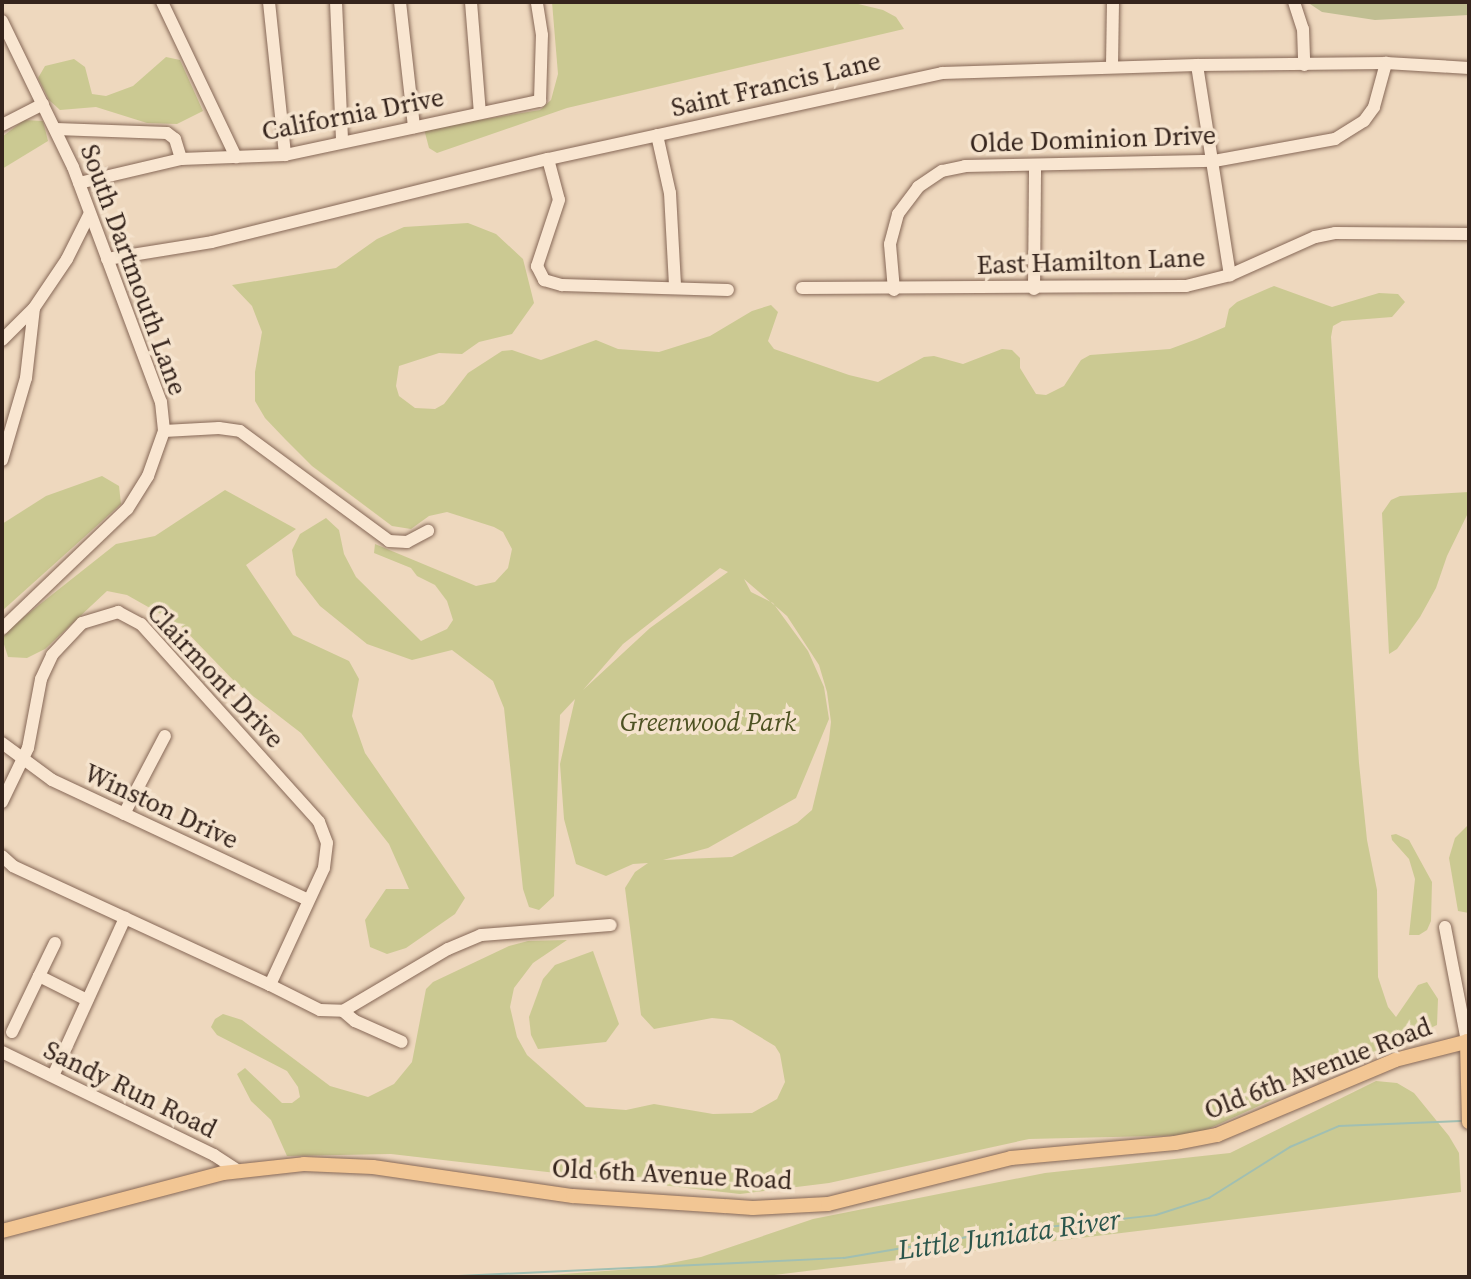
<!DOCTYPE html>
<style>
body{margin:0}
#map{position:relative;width:1471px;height:1279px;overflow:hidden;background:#eed8be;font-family:"Source Serif 4",serif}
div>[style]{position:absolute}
.green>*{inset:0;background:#cbc992}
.cemetery>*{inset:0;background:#c0be92}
.stream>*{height:2px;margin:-1px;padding:0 1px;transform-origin:1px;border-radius:1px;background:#a1bfb2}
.roads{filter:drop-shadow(0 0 2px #866857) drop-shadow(0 0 2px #866857)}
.minor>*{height:12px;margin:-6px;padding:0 6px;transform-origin:6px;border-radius:6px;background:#f9e6d1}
.major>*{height:14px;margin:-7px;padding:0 7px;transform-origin:7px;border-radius:7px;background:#f2c694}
span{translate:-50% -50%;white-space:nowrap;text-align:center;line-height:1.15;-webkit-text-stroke:7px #f5e3cd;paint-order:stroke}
.street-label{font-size:26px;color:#35241c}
.park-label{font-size:26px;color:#4d5222;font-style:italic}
.water-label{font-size:28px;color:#2a554b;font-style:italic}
.frame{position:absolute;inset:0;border:4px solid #35241c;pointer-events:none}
</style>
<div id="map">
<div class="green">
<div style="clip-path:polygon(552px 2px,850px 2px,883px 10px,896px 17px,904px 29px,567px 108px,437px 153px,429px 148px,424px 129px,540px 110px,551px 100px,558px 74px)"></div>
<div style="clip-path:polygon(166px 57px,180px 60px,203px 111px,177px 124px,147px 123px,96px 107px,60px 110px,49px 100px,38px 78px,45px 66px,74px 59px,85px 67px,92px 94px,106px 96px,133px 86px)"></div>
<div style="clip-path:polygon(24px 120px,43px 121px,48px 141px,2px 169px,2px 137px)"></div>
<div style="clip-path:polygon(evenodd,468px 223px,496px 234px,523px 259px,534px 303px,512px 334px,479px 342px,462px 354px,439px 353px,399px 366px,396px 386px,399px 396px,415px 408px,435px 409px,444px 404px,468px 373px,502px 351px,512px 350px,541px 360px,596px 340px,618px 349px,659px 352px,710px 336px,752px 311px,771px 305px,778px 312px,768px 341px,774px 349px,849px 375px,878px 382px,924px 357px,934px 356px,963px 364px,1002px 349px,1012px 350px,1020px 358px,1020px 368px,1036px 394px,1046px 395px,1064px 386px,1081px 360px,1090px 355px,1170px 349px,1197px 339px,1225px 327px,1229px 309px,1237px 302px,1274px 286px,1332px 307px,1379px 293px,1398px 294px,1405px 302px,1392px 317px,1342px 321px,1333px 326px,1331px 337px,1359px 763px,1367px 840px,1377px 890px,1378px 977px,1388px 1007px,1396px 1017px,1418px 985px,1427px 982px,1438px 999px,1437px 1025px,1195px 1135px,1029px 1139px,829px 1183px,740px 1194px,391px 1154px,287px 1156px,271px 1120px,251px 1101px,237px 1074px,245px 1068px,282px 1103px,292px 1103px,300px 1097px,298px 1087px,287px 1071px,217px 1035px,211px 1027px,215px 1019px,223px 1014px,242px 1020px,330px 1086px,368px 1097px,394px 1084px,412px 1062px,426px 989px,433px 982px,509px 946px,528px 941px,567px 940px,533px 963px,514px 988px,510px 1007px,517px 1037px,527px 1055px,586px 1107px,626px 1110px,654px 1104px,713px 1114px,752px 1113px,777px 1099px,785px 1082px,780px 1054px,775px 1046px,732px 1020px,712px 1018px,654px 1029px,641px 1015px,625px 888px,635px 872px,648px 863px,633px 864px,606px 876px,576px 864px,564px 819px,560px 764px,575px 699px,560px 715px,554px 896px,539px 910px,529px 907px,523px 889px,504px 708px,493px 681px,452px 650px,412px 660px,367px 644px,320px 606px,296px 575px,292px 550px,300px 534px,326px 518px,339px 530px,344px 554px,356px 577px,421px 641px,447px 629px,453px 620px,447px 601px,435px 585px,417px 576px,411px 568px,374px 553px,375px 544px,476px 586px,495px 582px,508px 568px,512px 549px,503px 532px,494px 527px,447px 512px,429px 516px,411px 529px,392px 526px,312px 466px,285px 439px,265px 418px,255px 401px,255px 372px,262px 332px,252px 306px,232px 285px,336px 268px,377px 239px,404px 227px,468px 223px,720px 568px,728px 572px,650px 628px,583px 690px,623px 644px,720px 568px,468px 223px,744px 579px,787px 616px,819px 665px,827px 692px,831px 722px,829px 740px,812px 810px,797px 823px,732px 857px,663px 860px,708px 848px,796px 798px,829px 719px,824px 687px,808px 651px,773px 603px,751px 592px,744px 579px)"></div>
<div style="clip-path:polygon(102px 476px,119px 486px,121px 504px,2px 611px,2px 524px,46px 496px)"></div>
<div style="clip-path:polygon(225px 490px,296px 529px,246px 565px,293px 635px,349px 661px,359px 679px,352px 716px,365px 753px,465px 898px,455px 914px,406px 948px,387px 954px,370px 947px,365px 920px,386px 889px,409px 889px,389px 844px,301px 733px,236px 683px,180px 625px,127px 595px,107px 591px,45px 649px,27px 658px,8px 657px,2px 638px,15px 624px,116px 544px,155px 536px)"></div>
<div style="clip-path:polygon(1469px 492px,1469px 511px,1447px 556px,1436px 588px,1420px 617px,1397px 649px,1389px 654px,1382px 513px,1391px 500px,1400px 496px)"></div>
<div style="clip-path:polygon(1469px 824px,1469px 913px,1458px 911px,1449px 858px,1455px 838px)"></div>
<div style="clip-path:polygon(1396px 834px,1409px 840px,1432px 882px,1431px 921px,1427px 930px,1419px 935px,1409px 935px,1415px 879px,1409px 859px,1392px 840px,1391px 835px)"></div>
<div style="clip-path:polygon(593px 951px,619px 1024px,606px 1042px,538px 1049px,531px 1035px,529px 1017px,543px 979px,555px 965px)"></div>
<div style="clip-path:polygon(1376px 1081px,1397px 1083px,1414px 1093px,1449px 1136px,1459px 1153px,1461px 1192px,757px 1277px,522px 1277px,646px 1268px,701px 1257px,813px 1219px,1045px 1173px,1230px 1153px)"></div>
</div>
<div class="cemetery">
<div style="clip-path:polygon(1307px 2px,1469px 2px,1469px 15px,1375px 20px,1322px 12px)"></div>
</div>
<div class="stream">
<div style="left:438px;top:1277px;width:406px;rotate:-2.7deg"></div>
<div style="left:844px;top:1258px;width:143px;rotate:-9.7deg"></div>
<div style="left:985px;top:1234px;width:172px;rotate:-6.3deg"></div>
<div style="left:1156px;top:1215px;width:56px;rotate:-17.8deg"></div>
<div style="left:1209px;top:1198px;width:96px;rotate:-32.2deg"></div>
<div style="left:1290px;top:1147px;width:53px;rotate:-23.2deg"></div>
<div style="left:1339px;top:1126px;width:122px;rotate:-2.3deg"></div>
</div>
<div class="roads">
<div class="minor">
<div style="left:162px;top:2px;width:172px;rotate:64.5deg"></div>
<div style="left:269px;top:2px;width:154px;rotate:84deg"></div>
<div style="left:336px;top:2px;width:139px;rotate:87.5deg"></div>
<div style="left:400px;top:2px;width:126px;rotate:83.6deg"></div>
<div style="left:471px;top:2px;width:111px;rotate:85.4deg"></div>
<div style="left:1294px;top:2px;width:28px;rotate:72deg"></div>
<div style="left:1303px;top:29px;width:36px;rotate:88deg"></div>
<div style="left:2px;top:21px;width:162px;rotate:64.1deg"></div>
<div style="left:73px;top:167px;width:251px;rotate:69.5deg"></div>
<div style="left:161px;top:402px;width:29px;rotate:84deg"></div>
<div style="left:164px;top:431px;width:48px;rotate:109.6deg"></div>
<div style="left:148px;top:476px;width:39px;rotate:122deg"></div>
<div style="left:127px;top:509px;width:173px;rotate:136.2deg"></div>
<div style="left:1197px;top:65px;width:213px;rotate:81.1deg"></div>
<div style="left:1112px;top:66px;width:64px;rotate:-89.1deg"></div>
<div style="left:2px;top:125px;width:46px;rotate:-27.1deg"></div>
<div style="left:56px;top:129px;width:111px;rotate:2.1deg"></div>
<div style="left:167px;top:133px;width:10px;rotate:37deg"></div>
<div style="left:175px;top:139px;width:21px;rotate:73deg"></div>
<div style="left:657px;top:135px;width:59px;rotate:77.4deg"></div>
<div style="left:670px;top:193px;width:93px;rotate:86.9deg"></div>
<div style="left:548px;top:159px;width:42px;rotate:75deg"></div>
<div style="left:559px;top:200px;width:70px;rotate:108.4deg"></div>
<div style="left:537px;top:266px;width:16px;rotate:63deg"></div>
<div style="left:544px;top:280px;width:19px;rotate:16deg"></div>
<div style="left:562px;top:285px;width:166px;rotate:1.7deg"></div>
<div style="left:79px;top:183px;width:105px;rotate:-13.2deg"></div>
<div style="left:181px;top:159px;width:104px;rotate:-2.2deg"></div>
<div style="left:285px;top:155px;width:261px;rotate:-12deg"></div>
<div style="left:540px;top:101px;width:66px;rotate:-88.3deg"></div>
<div style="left:542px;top:35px;width:33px;rotate:-99deg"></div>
<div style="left:107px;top:259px;width:106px;rotate:-9.2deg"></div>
<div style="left:212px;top:242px;width:346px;rotate:-13.9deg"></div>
<div style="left:548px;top:159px;width:403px;rotate:-12.3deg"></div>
<div style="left:942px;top:73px;width:255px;rotate:-1.8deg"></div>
<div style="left:1197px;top:65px;width:189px;rotate:-0.6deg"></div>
<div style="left:1386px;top:63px;width:83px;rotate:3.4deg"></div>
<div style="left:802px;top:288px;width:384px;rotate:-0.3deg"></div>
<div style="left:1186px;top:286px;width:45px;rotate:-14deg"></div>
<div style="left:1230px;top:275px;width:93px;rotate:-24.1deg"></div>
<div style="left:1315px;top:237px;width:20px;rotate:-11deg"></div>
<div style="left:1335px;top:233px;width:134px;rotate:0.4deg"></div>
<div style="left:1034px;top:289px;width:124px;rotate:-89.5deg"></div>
<div style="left:894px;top:290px;width:46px;rotate:-95deg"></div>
<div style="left:890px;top:244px;width:31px;rotate:-75deg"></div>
<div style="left:898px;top:214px;width:34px;rotate:-53deg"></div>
<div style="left:918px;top:187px;width:29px;rotate:-34deg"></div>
<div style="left:942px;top:171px;width:24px;rotate:-12deg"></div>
<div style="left:965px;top:166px;width:249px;rotate:-1.2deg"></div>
<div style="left:1214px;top:161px;width:123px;rotate:-10.3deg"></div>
<div style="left:1335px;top:139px;width:34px;rotate:-32deg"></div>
<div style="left:1364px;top:121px;width:17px;rotate:-54deg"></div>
<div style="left:1374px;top:107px;width:46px;rotate:-74.7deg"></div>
<div style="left:2px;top:340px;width:45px;rotate:-45deg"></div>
<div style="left:34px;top:308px;width:59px;rotate:-56deg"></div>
<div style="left:67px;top:259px;width:51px;rotate:-63.4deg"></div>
<div style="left:164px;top:431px;width:55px;rotate:-3.1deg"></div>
<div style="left:219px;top:428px;width:21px;rotate:8deg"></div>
<div style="left:240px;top:431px;width:185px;rotate:36.4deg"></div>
<div style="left:389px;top:541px;width:18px;rotate:3deg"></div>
<div style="left:407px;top:542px;width:24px;rotate:-28deg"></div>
<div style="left:2px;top:460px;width:85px;rotate:-73.7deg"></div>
<div style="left:26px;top:378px;width:70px;rotate:-83.5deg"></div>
<div style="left:2px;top:743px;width:62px;rotate:36.5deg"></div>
<div style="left:52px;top:780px;width:283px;rotate:25.1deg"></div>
<div style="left:2px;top:802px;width:60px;rotate:-64.3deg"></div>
<div style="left:28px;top:748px;width:70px;rotate:-79.3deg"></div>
<div style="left:41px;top:679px;width:26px;rotate:-65deg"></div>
<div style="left:52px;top:655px;width:44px;rotate:-46.8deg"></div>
<div style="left:82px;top:623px;width:38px;rotate:-17deg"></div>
<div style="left:118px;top:612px;width:26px;rotate:28deg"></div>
<div style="left:141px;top:624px;width:266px;rotate:48deg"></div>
<div style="left:319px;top:822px;width:22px;rotate:69deg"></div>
<div style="left:327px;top:843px;width:25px;rotate:97deg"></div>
<div style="left:324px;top:868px;width:129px;rotate:114.8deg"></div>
<div style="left:270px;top:985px;width:283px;rotate:-155.2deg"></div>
<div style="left:13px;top:866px;width:15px;rotate:-138deg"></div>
<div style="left:124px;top:814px;width:88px;rotate:-62.3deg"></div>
<div style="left:1445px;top:927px;width:116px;rotate:79.1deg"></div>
<div style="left:55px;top:943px;width:37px;rotate:116deg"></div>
<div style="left:39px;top:976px;width:54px;rotate:26.6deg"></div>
<div style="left:270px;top:985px;width:56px;rotate:26.6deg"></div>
<div style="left:320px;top:1010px;width:23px;rotate:2deg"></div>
<div style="left:343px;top:1011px;width:122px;rotate:-30.6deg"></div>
<div style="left:448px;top:949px;width:36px;rotate:-23deg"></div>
<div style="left:481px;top:935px;width:130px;rotate:-4.4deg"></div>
<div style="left:343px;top:1011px;width:16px;rotate:40deg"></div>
<div style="left:355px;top:1021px;width:51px;rotate:24.1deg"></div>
<div style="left:12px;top:1032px;width:62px;rotate:-64.3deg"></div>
<div style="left:2px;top:1052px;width:236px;rotate:25.9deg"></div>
<div style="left:214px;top:1155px;width:27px;rotate:33deg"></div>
<div style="left:53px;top:1076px;width:174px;rotate:-65.5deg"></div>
</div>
<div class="major">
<div style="left:1467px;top:1041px;width:81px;rotate:88.6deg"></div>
<div style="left:2px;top:1231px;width:228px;rotate:-14.7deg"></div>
<div style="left:223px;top:1173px;width:81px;rotate:-6.3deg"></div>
<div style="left:304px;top:1164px;width:69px;rotate:2.5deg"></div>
<div style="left:373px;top:1167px;width:202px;rotate:8.3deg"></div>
<div style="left:573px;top:1196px;width:180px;rotate:3.8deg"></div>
<div style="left:753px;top:1208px;width:75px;rotate:-3.1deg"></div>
<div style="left:828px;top:1204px;width:189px;rotate:-14.1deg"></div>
<div style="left:1011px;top:1158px;width:165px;rotate:-5.2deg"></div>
<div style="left:1175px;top:1143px;width:43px;rotate:-10.8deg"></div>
<div style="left:1217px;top:1135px;width:193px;rotate:-22.8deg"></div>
<div style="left:1395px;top:1060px;width:76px;rotate:-14.4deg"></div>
</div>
</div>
<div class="street-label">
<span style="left:776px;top:85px;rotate:-13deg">Saint Francis Lane</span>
<span style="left:353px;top:115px;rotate:-11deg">California Drive</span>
<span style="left:1093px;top:140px;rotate:-2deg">Olde Dominion Drive</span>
<span style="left:1091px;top:262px;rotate:-2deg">East Hamilton Lane</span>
<span style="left:133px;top:270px;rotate:70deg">South Dartmouth Lane</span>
<span style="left:215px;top:676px;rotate:47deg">Clairmont Drive</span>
<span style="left:161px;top:807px;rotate:25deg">Winston Drive</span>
<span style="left:1318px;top:1069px;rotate:-21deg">Old 6th Avenue Road</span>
<span style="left:130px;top:1090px;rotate:26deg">Sandy Run Road</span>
<span style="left:672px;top:1175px;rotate:3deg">Old 6th Avenue Road</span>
</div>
<div class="park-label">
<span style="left:708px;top:723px">Greenwood Park</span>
</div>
<div class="water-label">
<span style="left:1009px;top:1234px;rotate:-8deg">Little Juniata River</span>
</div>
<div class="frame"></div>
</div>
